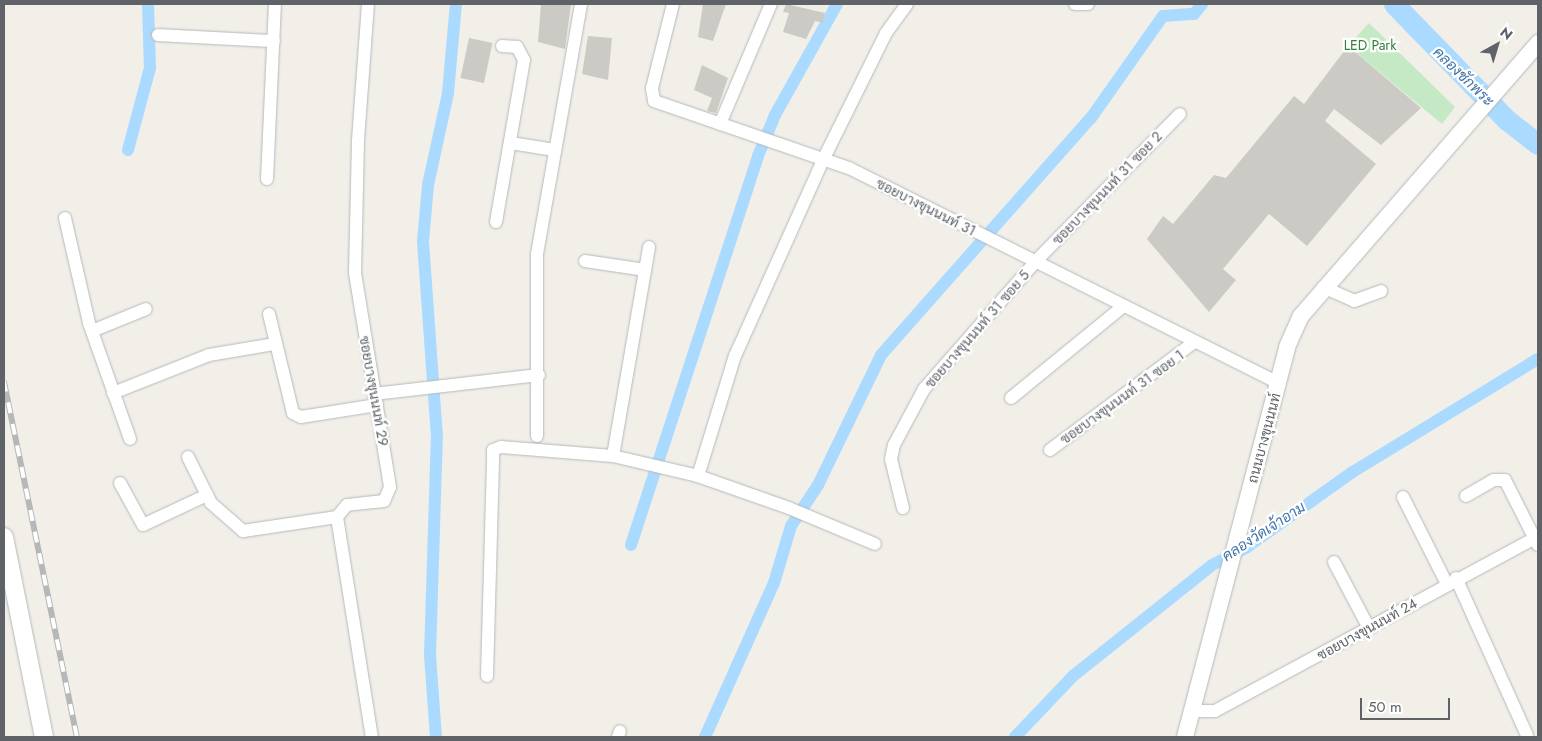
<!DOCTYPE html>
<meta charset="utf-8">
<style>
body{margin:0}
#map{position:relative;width:1542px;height:741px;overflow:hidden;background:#f1efe8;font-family:Jost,Sarabun,sans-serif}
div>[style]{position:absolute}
.green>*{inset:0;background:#c5e8c5}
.canal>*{height:12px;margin:-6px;padding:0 6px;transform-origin:6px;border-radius:6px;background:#aadaff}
.river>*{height:21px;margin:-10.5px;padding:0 10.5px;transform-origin:10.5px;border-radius:10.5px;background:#aadaff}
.building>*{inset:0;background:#cccac5;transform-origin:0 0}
.roads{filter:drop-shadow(0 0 1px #b5b8bc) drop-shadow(0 0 1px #b5b8bc)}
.minor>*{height:12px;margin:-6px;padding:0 6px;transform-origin:6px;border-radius:6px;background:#fff}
.tertiary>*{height:16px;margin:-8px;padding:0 8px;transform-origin:8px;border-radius:8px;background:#fff}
.secondary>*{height:18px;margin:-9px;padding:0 9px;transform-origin:9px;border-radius:9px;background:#fff}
.rail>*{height:5.5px;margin-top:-2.75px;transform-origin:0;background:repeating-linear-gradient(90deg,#fff 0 11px,#b6b7b8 0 22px);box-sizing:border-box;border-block:1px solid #b6b7b8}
span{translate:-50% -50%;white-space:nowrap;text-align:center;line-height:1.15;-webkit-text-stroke:4.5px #fff;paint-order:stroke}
.park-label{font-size:14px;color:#348238}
.street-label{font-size:14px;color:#5f6368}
.water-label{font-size:15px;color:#4174aa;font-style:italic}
.frame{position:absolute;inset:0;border:5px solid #5f6368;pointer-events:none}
.north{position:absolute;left:1472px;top:20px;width:50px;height:50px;-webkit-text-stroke:4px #fff;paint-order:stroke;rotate:39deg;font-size:14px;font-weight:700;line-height:20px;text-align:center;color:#5f6368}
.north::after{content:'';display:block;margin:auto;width:18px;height:22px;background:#5f6368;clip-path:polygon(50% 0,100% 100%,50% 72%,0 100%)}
.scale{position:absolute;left:1360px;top:698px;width:90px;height:22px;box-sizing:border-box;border:2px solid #5f6368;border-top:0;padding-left:6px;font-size:15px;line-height:18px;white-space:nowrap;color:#5f6368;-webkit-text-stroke:4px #fff;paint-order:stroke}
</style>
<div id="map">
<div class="green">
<div style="clip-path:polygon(1369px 23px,1455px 107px,1442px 124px,1348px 46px)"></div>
</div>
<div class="canal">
<div style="left:128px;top:150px;width:85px;rotate:-75deg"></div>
<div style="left:150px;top:68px;width:64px;rotate:-91.8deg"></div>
<div style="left:631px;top:545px;width:409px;rotate:-71.9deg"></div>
<div style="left:758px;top:156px;width:44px;rotate:-67.5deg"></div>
<div style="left:775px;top:115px;width:127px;rotate:-60.8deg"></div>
<div style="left:436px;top:737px;width:82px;rotate:-94.2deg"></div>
<div style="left:430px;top:655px;width:218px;rotate:-88.2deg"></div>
<div style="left:437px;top:437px;width:196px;rotate:-94.1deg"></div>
<div style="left:423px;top:241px;width:56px;rotate:-84.9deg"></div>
<div style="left:428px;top:185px;width:94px;rotate:-77.7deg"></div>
<div style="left:448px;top:93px;width:89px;rotate:-84.9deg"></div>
<div style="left:705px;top:737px;width:169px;rotate:-65.9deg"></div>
<div style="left:774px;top:583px;width:59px;rotate:-73.4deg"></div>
<div style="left:791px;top:526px;width:49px;rotate:-56.6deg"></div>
<div style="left:818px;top:485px;width:144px;rotate:-64.1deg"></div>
<div style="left:881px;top:355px;width:317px;rotate:-48.5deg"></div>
<div style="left:1091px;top:118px;width:125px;rotate:-54.8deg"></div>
<div style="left:1163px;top:16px;width:31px;rotate:-4deg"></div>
<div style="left:1194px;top:14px;width:13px;rotate:-51deg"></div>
<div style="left:1015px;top:737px;width:84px;rotate:-46.4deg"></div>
<div style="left:1073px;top:676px;width:178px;rotate:-38.6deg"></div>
<div style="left:1212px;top:565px;width:39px;rotate:-27deg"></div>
<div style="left:1247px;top:547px;width:128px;rotate:-35.4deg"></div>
<div style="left:1351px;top:473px;width:219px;rotate:-31.4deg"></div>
</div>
<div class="river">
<div style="left:1394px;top:4px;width:162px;rotate:45.8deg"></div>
<div style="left:1507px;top:120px;width:39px;rotate:38deg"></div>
</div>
<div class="building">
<div style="clip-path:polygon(541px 4px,571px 4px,565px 49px,538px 42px)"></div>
<div style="clip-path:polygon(703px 4px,726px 4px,713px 41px,698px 37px)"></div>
<div style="clip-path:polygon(786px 4px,825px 13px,823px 23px,815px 21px,806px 39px,783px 32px,789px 13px,783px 12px)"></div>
<div style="clip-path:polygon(588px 36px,612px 38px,608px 80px,582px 74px)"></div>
<div style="left:469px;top:38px;width:24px;height:41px;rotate:12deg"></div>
<div style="clip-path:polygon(1348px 46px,1421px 108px,1381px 145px,1334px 109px,1325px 121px,1376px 164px,1307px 246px,1269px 214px,1223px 269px,1236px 280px,1209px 312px,1147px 239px,1163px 216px,1173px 224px,1214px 175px,1226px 178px,1294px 96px,1304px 104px)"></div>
<div style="clip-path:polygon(702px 65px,728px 78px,716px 113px,707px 111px,712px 98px,694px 90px)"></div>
</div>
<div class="roads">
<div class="minor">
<div style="left:368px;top:4px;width:137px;rotate:94.2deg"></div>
<div style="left:358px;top:141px;width:132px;rotate:91.3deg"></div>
<div style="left:355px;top:273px;width:217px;rotate:80.7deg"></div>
<div style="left:390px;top:487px;width:15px;rotate:113deg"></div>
<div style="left:384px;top:501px;width:37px;rotate:174deg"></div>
<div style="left:347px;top:505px;width:16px;rotate:130deg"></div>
<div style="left:337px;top:517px;width:223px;rotate:81deg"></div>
<div style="left:673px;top:4px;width:87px;rotate:104deg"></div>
<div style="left:652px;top:88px;width:13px;rotate:81deg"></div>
<div style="left:654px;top:101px;width:206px;rotate:19deg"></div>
<div style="left:849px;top:168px;width:480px;rotate:26.6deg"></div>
<div style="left:1075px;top:4px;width:13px"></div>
<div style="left:158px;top:35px;width:116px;rotate:3deg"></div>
<div style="left:720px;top:124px;width:130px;rotate:-67deg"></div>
<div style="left:511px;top:143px;width:44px;rotate:9.2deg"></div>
<div style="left:267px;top:179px;width:175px;rotate:-87.4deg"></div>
<div style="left:65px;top:218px;width:108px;rotate:77.1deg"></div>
<div style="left:89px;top:323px;width:123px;rotate:70.5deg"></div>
<div style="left:496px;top:222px;width:164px;rotate:-80.2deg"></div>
<div style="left:524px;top:60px;width:15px;rotate:-118deg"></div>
<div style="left:517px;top:47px;width:15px;rotate:-176deg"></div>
<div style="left:585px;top:261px;width:61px;rotate:8.5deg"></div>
<div style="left:1323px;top:287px;width:34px;rotate:24deg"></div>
<div style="left:1354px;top:301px;width:29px;rotate:-20deg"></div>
<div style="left:269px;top:314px;width:102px;rotate:76.4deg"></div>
<div style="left:293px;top:413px;width:9px;rotate:27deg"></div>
<div style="left:301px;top:417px;width:77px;rotate:-9deg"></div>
<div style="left:92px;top:331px;width:58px;rotate:-22.2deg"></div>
<div style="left:113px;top:393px;width:103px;rotate:-21.6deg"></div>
<div style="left:209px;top:355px;width:67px;rotate:-9.5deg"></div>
<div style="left:374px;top:394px;width:166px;rotate:-6.6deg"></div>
<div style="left:1011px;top:398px;width:144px;rotate:-39.3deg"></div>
<div style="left:537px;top:436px;width:182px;rotate:-90deg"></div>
<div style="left:537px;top:254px;width:254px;rotate:-80deg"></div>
<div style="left:1050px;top:450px;width:179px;rotate:-36.8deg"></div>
<div style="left:613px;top:456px;width:212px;rotate:-80.2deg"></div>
<div style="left:188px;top:457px;width:51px;rotate:63.4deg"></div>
<div style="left:211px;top:503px;width:43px;rotate:41.2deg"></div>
<div style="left:243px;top:531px;width:95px;rotate:-8.5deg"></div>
<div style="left:698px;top:476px;width:126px;rotate:-72.9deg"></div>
<div style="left:735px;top:356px;width:217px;rotate:-65.8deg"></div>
<div style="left:824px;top:158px;width:140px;rotate:-63.6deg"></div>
<div style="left:886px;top:33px;width:36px;rotate:-54deg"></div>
<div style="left:120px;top:483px;width:48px;rotate:61.3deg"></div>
<div style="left:143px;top:525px;width:71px;rotate:-25.1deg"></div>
<div style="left:1466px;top:496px;width:32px;rotate:-30deg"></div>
<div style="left:1494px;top:480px;width:11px"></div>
<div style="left:1505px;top:480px;width:73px;rotate:63.1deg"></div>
<div style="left:1403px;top:497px;width:97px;rotate:63.2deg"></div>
<div style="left:903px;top:508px;width:50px;rotate:-103.8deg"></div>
<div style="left:891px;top:459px;width:14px;rotate:-78deg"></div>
<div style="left:894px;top:445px;width:64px;rotate:-61.8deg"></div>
<div style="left:924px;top:389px;width:169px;rotate:-48.8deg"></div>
<div style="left:1035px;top:262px;width:207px;rotate:-45.6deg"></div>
<div style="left:1334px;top:562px;width:75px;rotate:62.1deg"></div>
<div style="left:1456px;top:578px;width:172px;rotate:65.7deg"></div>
<div style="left:487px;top:676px;width:219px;rotate:-88.4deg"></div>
<div style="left:493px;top:457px;width:7px;rotate:-90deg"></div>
<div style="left:493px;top:450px;width:9px;rotate:-21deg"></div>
<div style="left:501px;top:447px;width:112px;rotate:4.6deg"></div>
<div style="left:613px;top:456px;width:87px;rotate:13.2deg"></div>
<div style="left:698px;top:476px;width:96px;rotate:19.4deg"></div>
<div style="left:789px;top:508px;width:93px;rotate:22.7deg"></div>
<div style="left:1193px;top:711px;width:22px"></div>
<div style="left:1215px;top:711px;width:367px;rotate:-28.4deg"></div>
<div style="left:618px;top:737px;width:6px;rotate:-72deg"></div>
</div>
<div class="tertiary">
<div style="left:1185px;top:737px;width:403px;rotate:-75.3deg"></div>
<div style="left:1287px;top:347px;width:34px;rotate:-66deg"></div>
<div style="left:1301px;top:316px;width:362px;rotate:-49deg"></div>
</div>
<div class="secondary">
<div style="left:4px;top:537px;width:204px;rotate:78.7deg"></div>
</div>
</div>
<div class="rail">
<div style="left:4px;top:381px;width:363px;rotate:78.4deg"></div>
</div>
<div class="park-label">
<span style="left:1370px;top:45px">LED Park</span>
</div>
<div class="street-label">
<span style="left:1107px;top:188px;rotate:-46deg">ซอยบางขุนนนท์ 31 ซอย 2</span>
<span style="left:926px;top:207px;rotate:27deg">ซอยบางขุนนนท์ 31</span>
<span style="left:977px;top:329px;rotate:-49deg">ซอยบางขุนนนท์ 31 ซอย 5</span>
<span style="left:374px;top:391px;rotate:80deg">ซอยบางขุนนนท์ 29</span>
<span style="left:1122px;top:397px;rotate:-36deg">ซอยบางขุนนนท์ 31 ซอย 1</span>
<span style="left:1264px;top:438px;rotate:-75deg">ถนนบางขุนนนท์</span>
<span style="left:1367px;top:629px;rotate:-29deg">ซอยบางขุนนนท์ 24</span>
</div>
<div class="water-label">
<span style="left:1463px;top:77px;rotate:44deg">คลองชักพระ</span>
<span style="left:1264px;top:532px;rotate:-33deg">คลองวัดเจ้าอาม</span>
</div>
<div class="frame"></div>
<div class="north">N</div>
<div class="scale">50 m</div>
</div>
